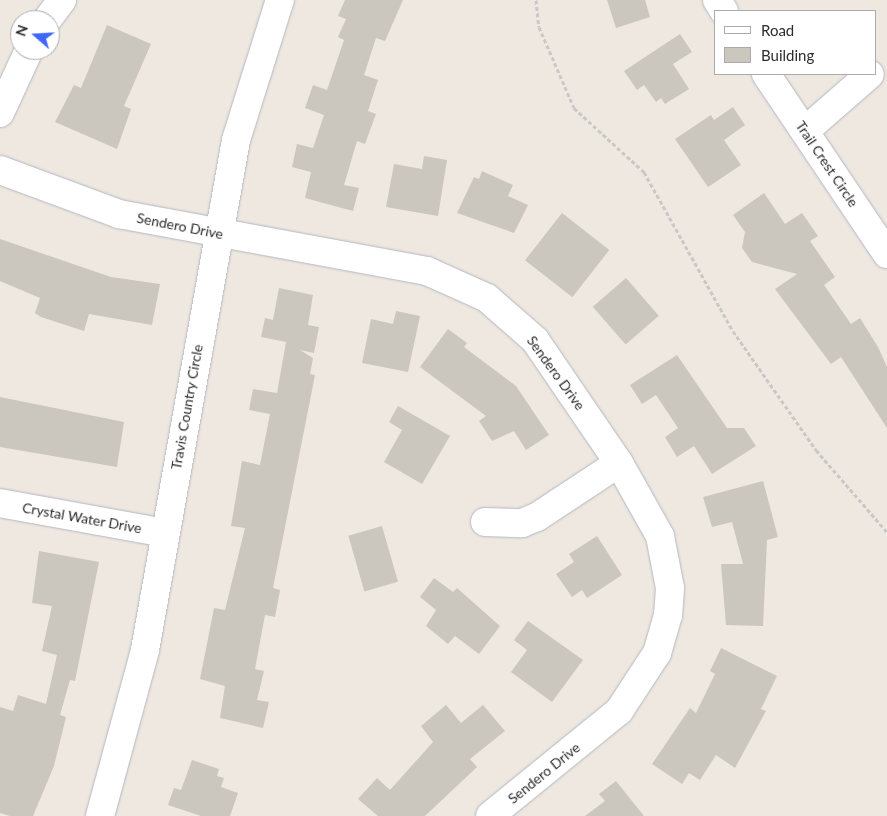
<!DOCTYPE html>
<style>
body{margin:0}
#map{position:relative;width:887px;height:816px;overflow:hidden;background:#efe8e0;font-family:Lato,sans-serif}
div>[style]{position:absolute}
.building>*{inset:0;background:#cbc6be;transform-origin:0 0}
.path>*{height:3px;margin-top:-1.5px;transform-origin:0;background:repeating-linear-gradient(90deg,#c8c8c8 0 4px,transparent 0 6.5px)}
.roads{filter:drop-shadow(0 0 1px #b3b7c1) drop-shadow(0 0 1px #b3b7c1)}
.minor>*{height:28px;margin:-14px;padding:0 14px;transform-origin:14px;border-radius:14px;background:#fff}
span{translate:-50% -50%;white-space:nowrap;text-align:center;line-height:1.15;-webkit-text-stroke:4.5px #fff;paint-order:stroke}
.street-label{font-size:14px;color:#2d2d2d}
.legend{position:absolute;left:714px;top:10px;width:162px;height:65px;box-sizing:border-box;background:#fff;border:1px solid #ababab;margin:0;padding:6px 9px;list-style:none;font-size:15px;color:#2d2d2d}
.legend li{display:flex;align-items:center;gap:10px;height:25px}
.legend b{width:25px;border:1px solid #ababab}
.north{position:absolute;left:10px;top:10px;width:50px;height:50px;box-sizing:border-box;background:#fff;border:1px solid #ababab;border-radius:50%;rotate:289deg;font-size:14px;font-weight:700;line-height:20px;text-align:center;color:#2d2d2d}
.north::after{content:'';display:block;margin:auto;width:18px;height:22px;background:#4067fb;clip-path:polygon(50% 0,100% 100%,50% 72%,0 100%)}
</style>
<div id="map">
<div class="building">
<div style="clip-path:polygon(345px 0,403px 0,385px 41px,376px 38px,364px 75px,378px 80px,368px 111px,376px 114px,365px 144px,357px 141px,344px 185px,359px 188px,353px 211px,305px 198px,311px 172px,292px 167px,297px 144px,313px 148px,324px 115px,305px 108px,313px 85px,327px 90px,344px 40px,338px 37px,346px 19px,338px 16px)"></div>
<div style="clip-path:polygon(607px 0,645px 0,650px 17px,616px 28px)"></div>
<div style="clip-path:polygon(107px 25px,151px 44px,124px 106px,131px 109px,117px 149px,55px 122px,74px 85px,81px 88px)"></div>
<div style="clip-path:polygon(680px 34px,692px 52px,673px 64px,689px 89px,665px 104px,661px 98px,656px 102px,644px 85px,637px 90px,624px 71px)"></div>
<div style="clip-path:polygon(733px 107px,745px 125px,724px 140px,741px 165px,708px 187px,675px 139px,711px 115px,714px 120px)"></div>
<div style="clip-path:polygon(424px 156px,447px 160px,438px 216px,386px 207px,394px 164px,422px 169px)"></div>
<div style="clip-path:polygon(482px 171px,513px 185px,508px 196px,528px 205px,514px 233px,457px 213px,474px 177px,479px 179px)"></div>
<div style="clip-path:polygon(764px 193px,785px 224px,802px 213px,818px 236px,810px 241px,835px 277px,824px 285px,851px 324px,860px 318px,878px 347px,887px 367px,887px 428px,841px 357px,831px 364px,775px 289px,797px 274px,752px 262px,742px 248px,745px 232px,733px 215px)"></div>
<div style="left:562px;top:213px;width:60px;height:60px;rotate:38deg"></div>
<div style="clip-path:polygon(0 239px,111px 277px,160px 284px,152px 325px,89px 314px,84px 331px,41px 317px,35px 313px,40px 298px,0 281px)"></div>
<div style="left:626px;top:278px;width:50px;height:44px;rotate:49deg"></div>
<div style="clip-path:polygon(279px 288px,313px 295px,308px 325px,319px 327px,314px 353px,300px 350px,313px 358px,310px 374px,315px 375px,273px 588px,280px 590px,275px 617px,265px 615px,255px 669px,264px 671px,257px 700px,269px 702px,263px 728px,220px 718px,225px 686px,200px 679px,214px 608px,225px 610px,245px 528px,231px 526px,242px 461px,260px 465px,270px 414px,249px 410px,253px 389px,277px 393px,286px 342px,261px 337px,265px 318px,273px 320px)"></div>
<div style="clip-path:polygon(396px 311px,420px 316px,408px 372px,362px 363px,371px 319px,393px 324px)"></div>
<div style="clip-path:polygon(448px 329px,467px 343px,464px 347px,516px 386px,549px 435px,526px 450px,514px 431px,492px 441px,479px 421px,486px 416px,420px 367px)"></div>
<div style="clip-path:polygon(677px 355px,727px 428px,744px 428px,756px 446px,712px 474px,694px 446px,677px 457px,665px 437px,678px 428px,656px 395px,642px 404px,630px 385px)"></div>
<div style="clip-path:polygon(0 397px,124px 422px,117px 467px,0 447px)"></div>
<div style="clip-path:polygon(398px 406px,450px 436px,422px 484px,384px 462px,402px 430px,389px 422px)"></div>
<div style="clip-path:polygon(763px 481px,778px 537px,767px 540px,763px 626px,726px 625px,721px 564px,743px 564px,732px 522px,712px 527px,703px 497px)"></div>
<div style="left:382px;top:526px;width:58px;height:35px;rotate:74deg"></div>
<div style="clip-path:polygon(597px 536px,622px 575px,587px 598px,582px 590px,572px 597px,556px 574px,574px 562px,569px 554px)"></div>
<div style="clip-path:polygon(39px 551px,99px 562px,75px 681px,70px 680px,60px 715px,66px 717px,54px 766px,33px 816px,10px 816px,0 813px,0 707px,13px 711px,18px 695px,46px 704px,57px 655px,42px 651px,52px 606px,32px 603px)"></div>
<div style="clip-path:polygon(434px 578px,453px 592px,457px 588px,500px 626px,479px 654px,455px 636px,448px 644px,426px 626px,436px 610px,420px 597px)"></div>
<div style="clip-path:polygon(528px 621px,583px 660px,552px 702px,511px 672px,527px 650px,514px 640px)"></div>
<div style="clip-path:polygon(721px 648px,777px 676px,761px 709px,766px 711px,735px 768px,716px 755px,700px 780px,689px 773px,682px 784px,652px 764px,690px 708px,696px 713px,715px 674px,710px 671px)"></div>
<div style="clip-path:polygon(446px 705px,461px 723px,483px 705px,505px 731px,470px 759px,477px 767px,425px 816px,378px 816px,358px 799px,377px 778px,390px 790px,433px 742px,421px 726px)"></div>
<div style="clip-path:polygon(192px 760px,219px 769px,217px 776px,224px 778px,221px 787px,238px 793px,230px 816px,201px 816px,168px 805px,174px 788px,181px 790px)"></div>
<div style="clip-path:polygon(616px 781px,644px 816px,585px 816px,605px 801px,599px 794px)"></div>
</div>
<div class="path">
<div style="left:536px;top:0;width:27px;rotate:84deg"></div>
<div style="left:539px;top:27px;width:88px;rotate:66.6deg"></div>
<div style="left:574px;top:108px;width:95px;rotate:42.4deg"></div>
<div style="left:644px;top:172px;width:182px;rotate:60.8deg"></div>
<div style="left:733px;top:331px;width:145px;rotate:55.1deg"></div>
<div style="left:816px;top:450px;width:108px;rotate:49.1deg"></div>
</div>
<div class="roads">
<div class="minor">
<div style="left:717px;top:0;width:13px;rotate:58deg"></div>
<div style="left:47px;top:20px;width:25px;rotate:-53deg"></div>
<div style="left:766px;top:74px;width:217px;rotate:56.1deg"></div>
<div style="left:0;top:113px;width:69px;rotate:-65.3deg"></div>
<div style="left:805px;top:131px;width:86px;rotate:-41.2deg"></div>
<div style="left:0;top:170px;width:127px;rotate:20.3deg"></div>
<div style="left:119px;top:214px;width:313px;rotate:10.5deg"></div>
<div style="left:427px;top:271px;width:66px;rotate:24.2deg"></div>
<div style="left:487px;top:298px;width:64px;rotate:41.2deg"></div>
<div style="left:535px;top:340px;width:149px;rotate:55.7deg"></div>
<div style="left:619px;top:463px;width:84px;rotate:60.7deg"></div>
<div style="left:660px;top:536px;width:53px;rotate:79.1deg"></div>
<div style="left:670px;top:588px;width:27px;rotate:94deg"></div>
<div style="left:668px;top:615px;width:40px;rotate:106deg"></div>
<div style="left:657px;top:653px;width:69px;rotate:123.2deg"></div>
<div style="left:619px;top:711px;width:166px;rotate:140.9deg"></div>
<div style="left:0;top:503px;width:168px;rotate:10.3deg"></div>
<div style="left:485px;top:522px;width:37px;rotate:2deg"></div>
<div style="left:522px;top:523px;width:16px;rotate:-22deg"></div>
<div style="left:537px;top:517px;width:98px;rotate:-33.4deg"></div>
<div style="left:100px;top:816px;width:172px;rotate:-74.8deg"></div>
<div style="left:145px;top:650px;width:518px;rotate:-79.88deg"></div>
<div style="left:236px;top:140px;width:147px;rotate:-72.6deg"></div>
</div>
</div>
<div class="street-label">
<span style="left:827px;top:164px;rotate:56deg">Trail Crest Circle</span>
<span style="left:180px;top:226px;rotate:11deg">Sendero Drive</span>
<span style="left:556px;top:373px;rotate:54deg">Sendero Drive</span>
<span style="left:187px;top:407px;rotate:-80deg">Travis Country Circle</span>
<span style="left:82px;top:518px;rotate:10deg">Crystal Water Drive</span>
<span style="left:544px;top:773px;rotate:-39deg">Sendero Drive</span>
</div>
<ul class="legend">
<li><b style="height:6px;background:#fff"></b>Road</li>
<li><b style="height:14px;background:#cbc6be"></b>Building</li>
</ul>
<div class="north">N</div>
</div>
